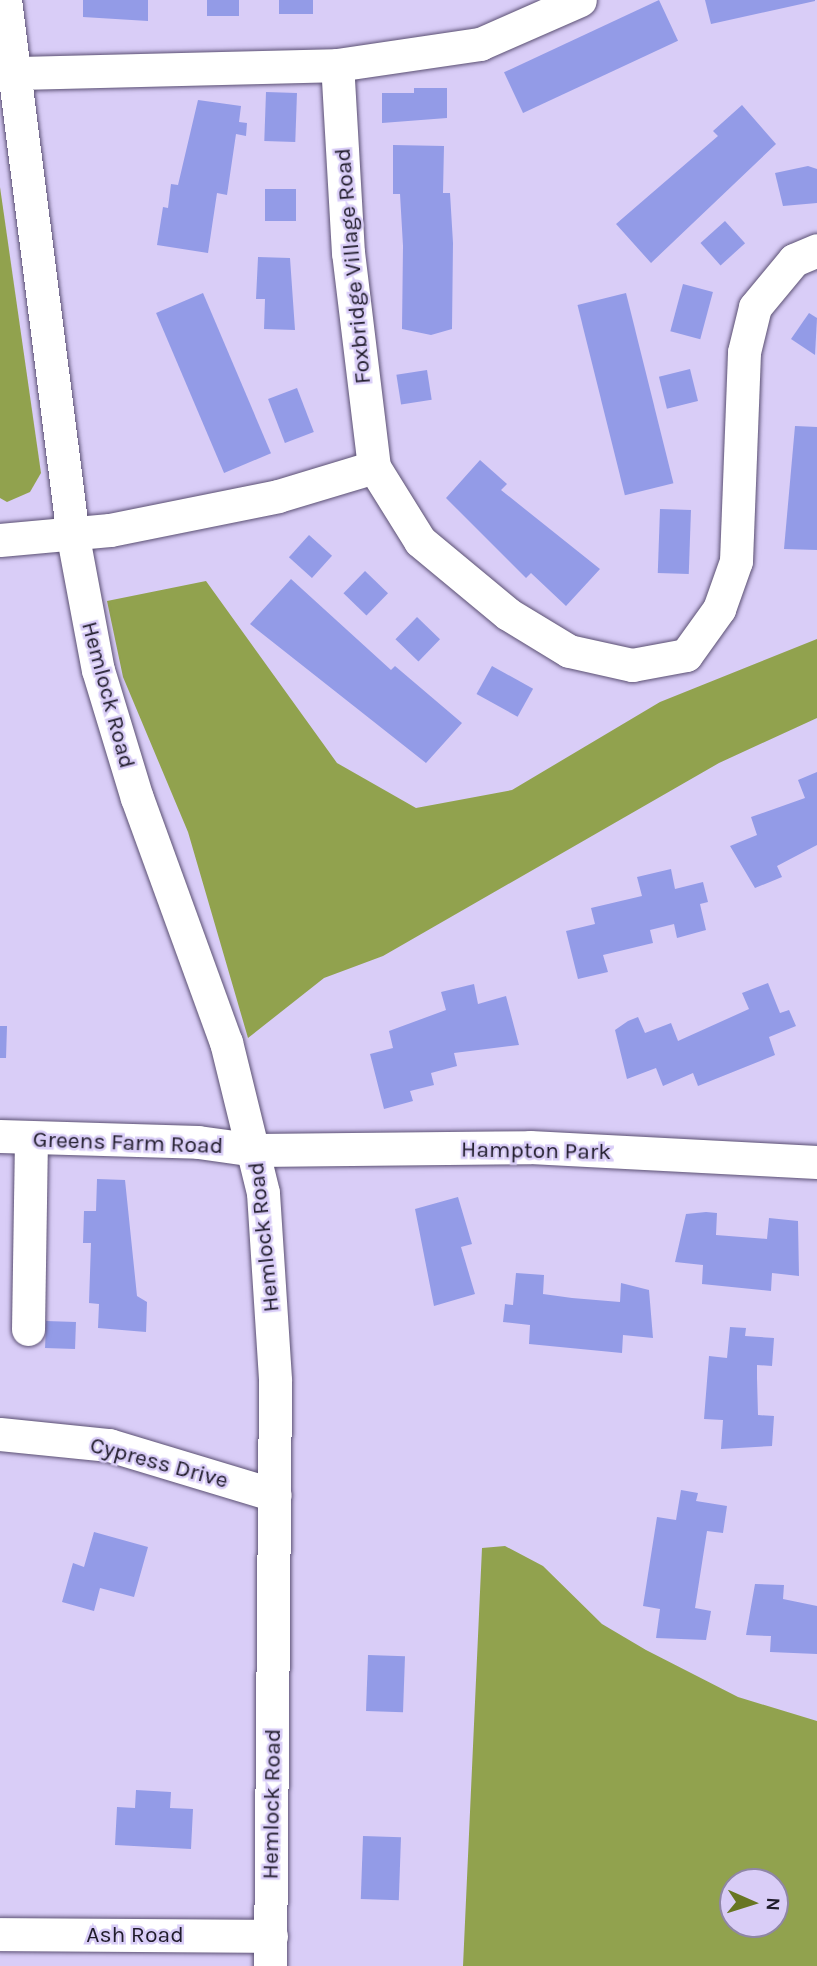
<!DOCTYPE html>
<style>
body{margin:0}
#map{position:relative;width:817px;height:1966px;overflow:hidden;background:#d9cdf7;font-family:Karla,sans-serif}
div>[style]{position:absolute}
.forest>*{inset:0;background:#91a24e}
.building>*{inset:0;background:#939be7;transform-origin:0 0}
.roads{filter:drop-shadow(0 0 2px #5b5073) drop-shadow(0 0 2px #5b5073)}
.minor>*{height:33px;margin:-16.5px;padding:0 16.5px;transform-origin:16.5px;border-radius:16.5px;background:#fff}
span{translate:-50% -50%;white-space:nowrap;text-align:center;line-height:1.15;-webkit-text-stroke:5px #d9cdf7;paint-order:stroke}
.street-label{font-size:23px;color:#1f1b2a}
.north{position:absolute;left:719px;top:1868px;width:70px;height:70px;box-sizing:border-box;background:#d9cdf7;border:2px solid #8f86a5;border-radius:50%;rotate:93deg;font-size:19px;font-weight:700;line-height:28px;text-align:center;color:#1f1b2a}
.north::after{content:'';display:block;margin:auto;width:24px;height:32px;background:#687623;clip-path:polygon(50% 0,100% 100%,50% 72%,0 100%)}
</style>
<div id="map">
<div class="forest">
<div style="clip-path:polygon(0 187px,41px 473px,30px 492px,7px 502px,0 498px)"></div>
<div style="clip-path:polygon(206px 581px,337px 763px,416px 808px,512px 790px,660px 702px,817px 639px,817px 718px,719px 763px,383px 956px,324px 978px,248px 1038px,188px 832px,123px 677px,107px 601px)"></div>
<div style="clip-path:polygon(evenodd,505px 1546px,543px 1566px,602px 1624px,646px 1650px,738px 1697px,817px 1721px,817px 1966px,463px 1966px,482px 1548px,505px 1546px,733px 1882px,775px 1882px,775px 1924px,733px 1924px,733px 1882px)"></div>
</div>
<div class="building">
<div style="clip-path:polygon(83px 0,148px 0,148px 21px,83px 17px)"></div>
<div style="left:207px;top:0;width:32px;height:16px"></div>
<div style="left:279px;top:0;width:34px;height:14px"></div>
<div style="left:659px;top:0;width:45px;height:171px;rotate:65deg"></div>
<div style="clip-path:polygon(705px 0,815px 0,815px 1px,711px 24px)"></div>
<div style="clip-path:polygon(414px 88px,447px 88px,447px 118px,382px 123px,382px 93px,414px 93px)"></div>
<div style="left:266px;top:92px;width:31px;height:49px;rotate:2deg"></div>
<div style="clip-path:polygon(198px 100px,241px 106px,239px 122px,247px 123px,246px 136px,236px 134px,227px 195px,217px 193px,208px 253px,157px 245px,163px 207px,168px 208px,171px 184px,178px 185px)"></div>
<div style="clip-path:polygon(742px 105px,776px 144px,651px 263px,616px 224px,718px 136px,713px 131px)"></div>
<div style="clip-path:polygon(393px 145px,444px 146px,443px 193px,450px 193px,453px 243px,452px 329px,431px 335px,402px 329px,403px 246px,400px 194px,393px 194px)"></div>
<div style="clip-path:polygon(808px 166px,817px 169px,817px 203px,783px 206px,775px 173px)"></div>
<div style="left:265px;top:189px;width:31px;height:32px"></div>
<div style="left:725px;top:221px;width:30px;height:33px;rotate:48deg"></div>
<div style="clip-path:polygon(258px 257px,290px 258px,295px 330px,264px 329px,265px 299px,256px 299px)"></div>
<div style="left:683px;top:284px;width:31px;height:49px;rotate:15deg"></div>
<div style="left:203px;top:293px;width:174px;height:51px;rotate:67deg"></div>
<div style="left:626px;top:293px;width:196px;height:50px;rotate:76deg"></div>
<div style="clip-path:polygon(809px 313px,817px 318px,815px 355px,791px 339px)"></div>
<div style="left:690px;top:369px;width:33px;height:32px;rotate:76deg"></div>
<div style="left:427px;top:370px;width:30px;height:31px;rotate:81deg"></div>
<div style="left:297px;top:388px;width:47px;height:31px;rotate:69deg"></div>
<div style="clip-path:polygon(795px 426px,817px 427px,817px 550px,784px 549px)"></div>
<div style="clip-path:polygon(480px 460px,507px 484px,501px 490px,600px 569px,566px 606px,531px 573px,526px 578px,446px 498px)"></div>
<div style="left:660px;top:509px;width:31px;height:64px;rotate:2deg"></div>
<div style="left:309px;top:535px;width:31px;height:30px;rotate:42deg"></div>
<div style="left:365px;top:571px;width:32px;height:31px;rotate:44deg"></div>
<div style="clip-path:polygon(291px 579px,391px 670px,395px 666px,462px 723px,426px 763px,250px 624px)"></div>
<div style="left:417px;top:617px;width:32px;height:31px;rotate:44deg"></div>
<div style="left:492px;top:666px;width:47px;height:32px;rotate:29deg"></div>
<div style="clip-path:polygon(817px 772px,817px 845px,777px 866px,782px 877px,755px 888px,730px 846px,757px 835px,751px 817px,805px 798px,798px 780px)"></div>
<div style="clip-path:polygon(671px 869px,675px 889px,703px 882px,708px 902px,700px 904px,706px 930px,677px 938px,674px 924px,650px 930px,653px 943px,603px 955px,608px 972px,578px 979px,566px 931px,595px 924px,591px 908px,642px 896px,637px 877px)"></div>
<div style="clip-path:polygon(768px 983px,780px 1013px,789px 1010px,796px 1026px,769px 1037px,775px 1055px,698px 1086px,693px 1073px,663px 1086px,656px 1068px,627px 1079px,615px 1030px,628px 1021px,638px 1017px,645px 1033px,671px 1023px,678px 1041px,749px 1009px,742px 993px)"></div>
<div style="clip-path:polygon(474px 984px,478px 1004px,506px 996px,519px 1045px,454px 1053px,457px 1066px,431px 1073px,434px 1085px,410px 1091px,413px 1101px,384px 1109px,370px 1054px,393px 1048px,389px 1031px,446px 1010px,441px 992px)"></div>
<div style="clip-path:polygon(0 1026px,7px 1026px,6px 1058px,0 1058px)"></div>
<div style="clip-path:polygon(97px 1179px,125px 1180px,137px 1296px,147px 1302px,146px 1332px,98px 1328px,99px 1304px,89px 1303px,91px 1243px,83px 1243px,84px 1211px,96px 1211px)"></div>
<div style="clip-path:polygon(458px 1197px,472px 1244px,461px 1247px,475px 1294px,434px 1306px,415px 1209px)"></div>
<div style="clip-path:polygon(706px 1212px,717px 1213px,716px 1235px,767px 1239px,769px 1218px,798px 1221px,799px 1276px,772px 1273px,771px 1291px,702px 1284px,703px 1265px,675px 1262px,686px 1214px)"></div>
<div style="clip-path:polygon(516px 1273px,544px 1275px,543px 1294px,572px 1298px,620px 1302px,621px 1283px,649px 1290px,653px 1338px,623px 1335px,622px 1353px,529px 1344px,530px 1325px,503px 1322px,505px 1304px,513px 1305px)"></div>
<div style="left:46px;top:1321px;width:30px;height:27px;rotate:2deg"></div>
<div style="clip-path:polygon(730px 1327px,746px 1328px,745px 1336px,774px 1338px,772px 1366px,757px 1365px,757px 1378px,758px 1415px,774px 1416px,772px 1446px,721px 1449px,723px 1420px,704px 1419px,709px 1356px,727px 1358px)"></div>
<div style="clip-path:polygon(681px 1490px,698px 1493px,696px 1501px,727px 1506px,723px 1533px,707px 1531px,695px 1608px,711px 1611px,706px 1640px,656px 1638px,660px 1609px,643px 1606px,657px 1517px,676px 1520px)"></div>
<div style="clip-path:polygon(94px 1532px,148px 1547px,134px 1597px,100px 1588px,94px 1611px,62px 1602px,73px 1563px,84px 1567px)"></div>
<div style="clip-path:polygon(755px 1584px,784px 1585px,783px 1599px,817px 1606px,817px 1654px,770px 1652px,771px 1636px,746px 1635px)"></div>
<div style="left:368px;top:1655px;width:37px;height:56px;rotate:2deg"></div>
<div style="clip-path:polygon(136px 1790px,171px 1792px,170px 1808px,193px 1809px,191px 1849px,115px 1845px,117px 1807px,135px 1808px)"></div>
<div style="left:363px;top:1836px;width:38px;height:63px;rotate:2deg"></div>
</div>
<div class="roads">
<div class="minor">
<div style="left:5px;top:0;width:541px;rotate:82.78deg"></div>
<div style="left:73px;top:537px;width:135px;rotate:79.4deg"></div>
<div style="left:98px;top:670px;width:134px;rotate:73.1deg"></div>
<div style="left:137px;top:798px;width:260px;rotate:70deg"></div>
<div style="left:226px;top:1042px;width:155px;rotate:76.2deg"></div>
<div style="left:263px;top:1193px;width:188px;rotate:86.3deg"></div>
<div style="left:275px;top:1381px;width:585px;rotate:90.49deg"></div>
<div style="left:15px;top:73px;width:322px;rotate:-1.4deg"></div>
<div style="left:374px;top:467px;width:216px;rotate:-96.9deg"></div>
<div style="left:348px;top:253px;width:188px;rotate:-93.3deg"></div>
<div style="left:337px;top:65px;width:145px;rotate:-8.4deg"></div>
<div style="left:480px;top:44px;width:109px;rotate:-23.7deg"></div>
<div style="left:0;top:540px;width:110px;rotate:-5.2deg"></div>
<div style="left:110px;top:530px;width:171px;rotate:-11.4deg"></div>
<div style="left:278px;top:496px;width:100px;rotate:-16.8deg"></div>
<div style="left:374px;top:467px;width:87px;rotate:58.1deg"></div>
<div style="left:420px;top:541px;width:114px;rotate:39.7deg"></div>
<div style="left:508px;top:614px;width:71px;rotate:31.2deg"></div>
<div style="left:569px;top:651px;width:65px;rotate:12.5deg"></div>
<div style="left:632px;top:665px;width:55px;rotate:-10.5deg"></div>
<div style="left:686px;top:655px;width:57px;rotate:-54.3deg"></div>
<div style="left:719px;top:609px;width:51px;rotate:-70.5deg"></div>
<div style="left:736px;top:561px;width:209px;rotate:-87.8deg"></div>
<div style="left:744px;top:352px;width:46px;rotate:-76.3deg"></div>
<div style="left:755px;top:307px;width:61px;rotate:-50.3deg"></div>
<div style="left:794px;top:260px;width:25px;rotate:-23deg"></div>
<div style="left:0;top:1136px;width:198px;rotate:1.7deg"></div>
<div style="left:198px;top:1142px;width:59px;rotate:7.9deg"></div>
<div style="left:256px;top:1150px;width:274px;rotate:-0.6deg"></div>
<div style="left:530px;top:1147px;width:287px;rotate:3deg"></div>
<div style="left:28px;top:1329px;width:188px;rotate:-89.1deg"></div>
<div style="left:0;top:1434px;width:110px;rotate:5.8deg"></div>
<div style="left:109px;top:1445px;width:173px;rotate:16.8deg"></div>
<div style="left:0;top:1934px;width:271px;rotate:0.4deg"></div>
</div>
</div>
<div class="street-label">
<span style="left:353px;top:266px;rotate:-95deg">Foxbridge Village Road</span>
<span style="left:108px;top:695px;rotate:75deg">Hemlock Road</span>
<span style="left:128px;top:1143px;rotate:2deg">Greens Farm Road</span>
<span style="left:536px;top:1151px;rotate:1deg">Hampton Park</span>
<span style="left:264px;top:1237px;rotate:-96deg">Hemlock Road</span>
<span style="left:159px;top:1463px;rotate:15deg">Cypress Drive</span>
<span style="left:272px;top:1804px;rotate:-89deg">Hemlock Road</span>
<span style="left:135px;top:1935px">Ash Road</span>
</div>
<div class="north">N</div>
</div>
